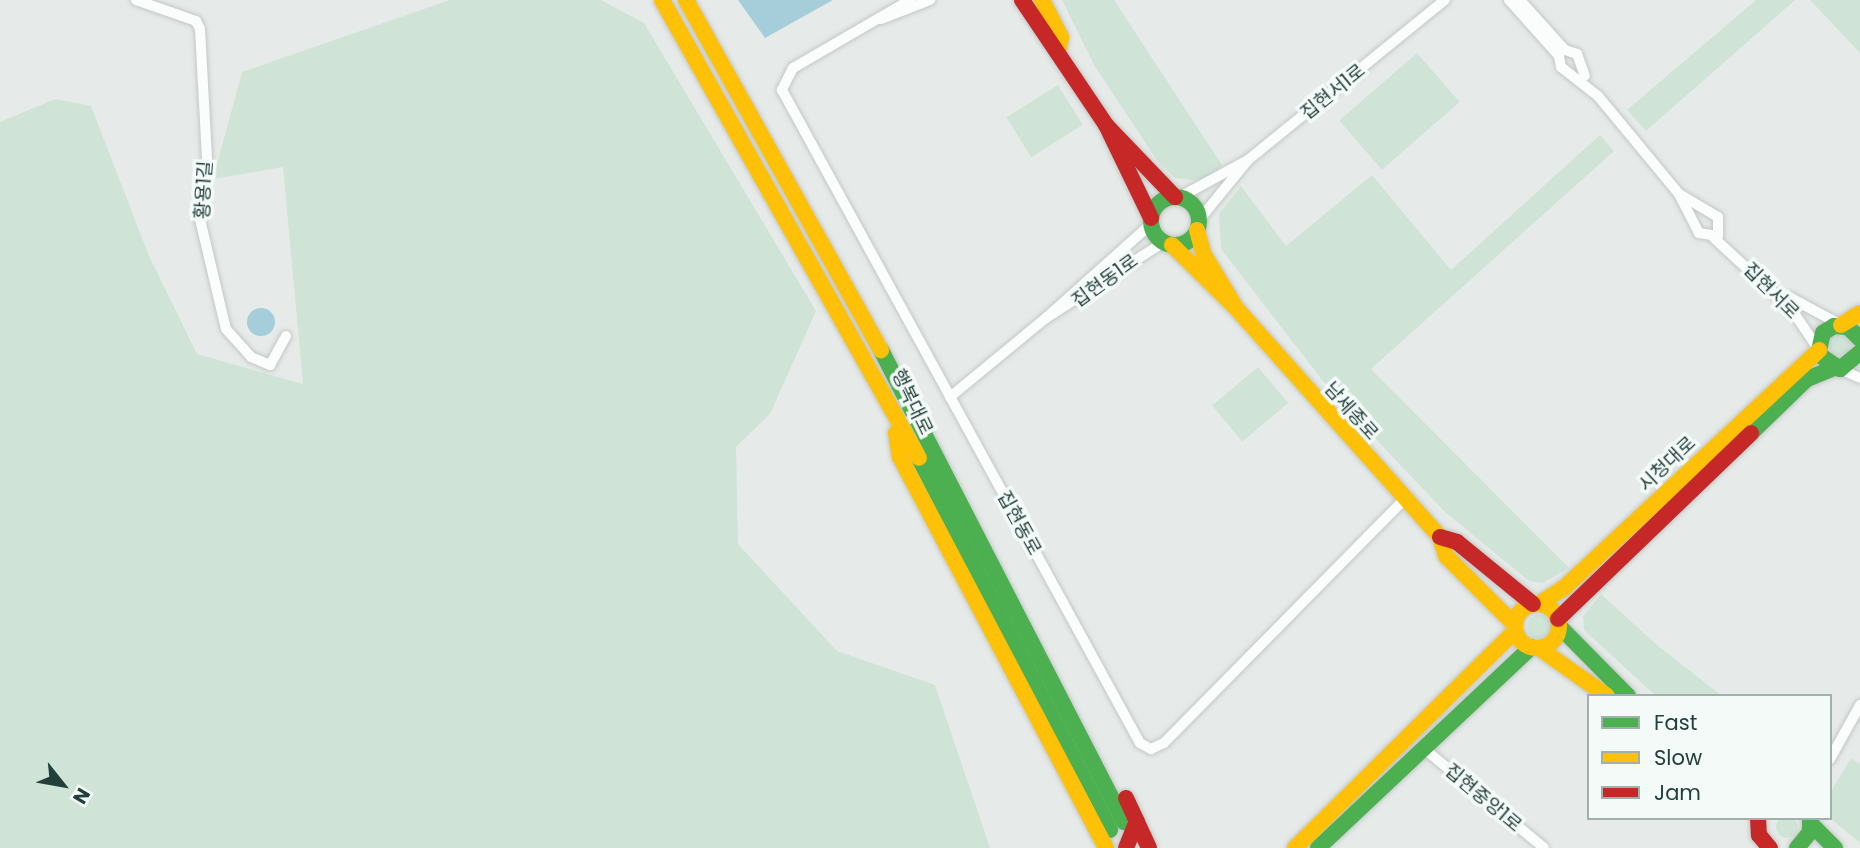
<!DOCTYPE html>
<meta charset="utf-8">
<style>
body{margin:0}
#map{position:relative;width:1860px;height:848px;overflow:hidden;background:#e6ebe9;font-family:Poppins,"Noto Sans KR",sans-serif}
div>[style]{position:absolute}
.green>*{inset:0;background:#cfe4d7;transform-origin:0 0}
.round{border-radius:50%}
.water>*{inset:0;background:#a6ceda}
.roads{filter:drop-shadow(0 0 2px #c3c8c6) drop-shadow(0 0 2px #c3c8c6)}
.street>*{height:10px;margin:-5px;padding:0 5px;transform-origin:5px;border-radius:5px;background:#fbfcfc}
.fast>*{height:16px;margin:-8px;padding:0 8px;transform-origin:8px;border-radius:8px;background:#4caf50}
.fast>.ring{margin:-8px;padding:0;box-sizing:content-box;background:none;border:16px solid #4caf50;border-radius:50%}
.slow>*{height:16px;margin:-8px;padding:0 8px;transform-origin:8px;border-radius:8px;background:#ffc107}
.slow>.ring{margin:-8px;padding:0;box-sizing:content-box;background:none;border:16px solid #ffc107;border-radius:50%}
.jam>*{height:16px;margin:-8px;padding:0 8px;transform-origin:8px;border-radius:8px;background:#c62828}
span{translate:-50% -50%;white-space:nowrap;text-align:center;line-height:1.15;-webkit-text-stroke:7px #f4faf8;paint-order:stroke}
.street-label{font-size:19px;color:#22403b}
.legend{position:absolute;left:1587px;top:694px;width:245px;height:126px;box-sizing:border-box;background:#f4faf8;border:2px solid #a0b0ac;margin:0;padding:9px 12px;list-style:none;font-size:21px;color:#22403b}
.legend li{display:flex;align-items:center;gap:14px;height:35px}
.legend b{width:35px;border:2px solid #a0b0ac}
.north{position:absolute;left:28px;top:750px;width:70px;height:70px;-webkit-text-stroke:5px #f4faf8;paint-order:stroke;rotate:121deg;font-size:19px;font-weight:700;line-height:28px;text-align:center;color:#22403b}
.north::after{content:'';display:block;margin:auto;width:24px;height:32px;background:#22403b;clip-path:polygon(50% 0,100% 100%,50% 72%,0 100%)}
</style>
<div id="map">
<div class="green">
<div style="clip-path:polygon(450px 0,601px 0,644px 23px,816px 311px,770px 414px,736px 447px,738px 544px,837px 651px,935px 685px,990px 848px,0 848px,0 122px,55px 99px,91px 106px,149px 256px,197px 354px,303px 384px,283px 167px,213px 179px,242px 72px)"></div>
<div style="clip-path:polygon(1062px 0,1114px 0,1222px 165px,1206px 179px,1191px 180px,1175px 178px,1158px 162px,1094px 65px)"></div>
<div style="clip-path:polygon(1756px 0,1795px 0,1646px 131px,1627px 110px)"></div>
<div style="clip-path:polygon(1810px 0,1860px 0,1860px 53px)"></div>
<div style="left:1417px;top:53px;width:65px;height:103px;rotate:49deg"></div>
<div style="left:1058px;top:85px;width:47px;height:61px;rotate:58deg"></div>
<div style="clip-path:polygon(1600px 135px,1614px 151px,1371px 369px,1569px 568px,1543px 583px,1529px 581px,1445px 512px,1333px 394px,1221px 249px,1219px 214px,1241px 186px,1286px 246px,1372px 175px,1451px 270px)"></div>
<div class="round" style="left:1827px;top:331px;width:24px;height:24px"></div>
<div style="left:1258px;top:367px;width:47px;height:60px;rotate:50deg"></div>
<div style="clip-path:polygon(1601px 594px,1657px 645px,1722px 696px,1656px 696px,1584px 630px,1583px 616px)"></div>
<div class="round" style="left:1527px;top:615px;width:24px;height:24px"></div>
<div style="clip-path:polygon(1851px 758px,1860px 764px,1860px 843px,1830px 818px,1830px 793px)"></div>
<div class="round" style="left:1776px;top:816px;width:22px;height:22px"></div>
</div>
<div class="water">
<div style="clip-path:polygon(738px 0,833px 0,765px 38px)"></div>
<div class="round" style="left:247px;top:308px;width:28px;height:28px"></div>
</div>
<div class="roads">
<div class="street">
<div style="left:136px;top:0;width:64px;rotate:19.3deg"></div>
<div style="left:196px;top:21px;width:9px;rotate:63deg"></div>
<div style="left:200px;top:29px;width:131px;rotate:86.9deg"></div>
<div style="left:207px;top:160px;width:56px;rotate:98.3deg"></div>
<div style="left:199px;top:215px;width:117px;rotate:76.7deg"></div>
<div style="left:226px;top:329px;width:38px;rotate:48deg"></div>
<div style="left:251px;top:357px;width:21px;rotate:23deg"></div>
<div style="left:270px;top:365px;width:33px;rotate:-61deg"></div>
<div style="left:910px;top:0;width:135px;rotate:149.8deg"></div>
<div style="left:793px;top:68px;width:25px;rotate:117deg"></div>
<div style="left:782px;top:90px;width:745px;rotate:61.27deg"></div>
<div style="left:1140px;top:743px;width:13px;rotate:29deg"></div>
<div style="left:1151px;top:749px;width:14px;rotate:-25deg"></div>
<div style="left:1164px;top:743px;width:342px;rotate:-45.4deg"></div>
<div style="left:1509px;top:0;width:75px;rotate:48.2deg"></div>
<div style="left:1520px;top:0;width:67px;rotate:48deg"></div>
<div style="left:881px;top:19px;width:53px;rotate:-21.2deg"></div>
<div style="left:1565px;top:50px;width:13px;rotate:18deg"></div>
<div style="left:1577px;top:54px;width:23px;rotate:70deg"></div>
<div style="left:1559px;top:56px;width:11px;rotate:80deg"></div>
<div style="left:1561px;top:67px;width:47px;rotate:38.1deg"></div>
<div style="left:1598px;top:96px;width:127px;rotate:50.4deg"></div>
<div style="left:1679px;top:194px;width:44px;rotate:62.9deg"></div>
<div style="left:1699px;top:233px;width:19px;rotate:9deg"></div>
<div style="left:1718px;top:236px;width:19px;rotate:-90deg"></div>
<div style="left:1718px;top:217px;width:45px;rotate:-149.5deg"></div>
<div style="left:1248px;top:160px;width:254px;rotate:-39.1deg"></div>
<div style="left:1180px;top:197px;width:77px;rotate:-28.6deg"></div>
<div style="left:1248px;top:160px;width:77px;rotate:129.2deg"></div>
<div style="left:1151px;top:224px;width:141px;rotate:138.2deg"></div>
<div style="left:1046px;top:318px;width:140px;rotate:-32.8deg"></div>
<div style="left:1714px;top:238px;width:106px;rotate:42.7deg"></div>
<div style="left:1792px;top:310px;width:48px;rotate:56deg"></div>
<div style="left:1789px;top:297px;width:59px;rotate:28.3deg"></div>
<div style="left:1840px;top:369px;width:22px;rotate:24deg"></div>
<div style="left:950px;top:397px;width:124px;rotate:-39.5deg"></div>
<div style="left:1422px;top:747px;width:158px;rotate:39.6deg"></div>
<div style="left:1830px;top:759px;width:62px;rotate:-60.9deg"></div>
</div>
<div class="fast">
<div class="ring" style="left:1151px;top:197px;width:32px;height:32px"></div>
<div style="left:1860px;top:339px;width:17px;rotate:-135deg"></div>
<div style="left:1848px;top:327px;width:14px;rotate:-176deg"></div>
<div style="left:1834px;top:326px;width:13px;rotate:148deg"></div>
<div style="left:1823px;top:333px;width:22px;rotate:103deg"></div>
<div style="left:1818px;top:354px;width:27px;rotate:34deg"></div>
<div style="left:1840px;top:369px;width:26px;rotate:-40deg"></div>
<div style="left:881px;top:350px;width:531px;rotate:62.76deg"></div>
<div style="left:1751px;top:433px;width:78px;rotate:-44deg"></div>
<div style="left:1807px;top:379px;width:29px;rotate:-22deg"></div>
<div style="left:919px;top:458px;width:418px;rotate:62.8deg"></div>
<div style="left:1559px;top:626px;width:98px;rotate:45.4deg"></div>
<div style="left:1811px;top:824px;width:34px;rotate:45deg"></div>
<div style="left:1318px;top:848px;width:293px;rotate:-43.3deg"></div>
<div style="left:1797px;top:848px;width:21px;rotate:-51deg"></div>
<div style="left:1810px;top:832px;width:14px;rotate:-90deg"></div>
</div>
<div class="slow">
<div style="left:662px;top:0;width:525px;rotate:60.7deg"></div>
<div style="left:686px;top:0;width:401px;rotate:60.9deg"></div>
<div style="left:1042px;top:0;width:42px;rotate:62.8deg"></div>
<div style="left:1061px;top:37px;width:11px;rotate:100deg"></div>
<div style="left:1197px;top:230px;width:24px;rotate:75deg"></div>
<div style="left:1203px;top:253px;width:64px;rotate:59deg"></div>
<div style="left:1236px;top:308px;width:307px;rotate:48.3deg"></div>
<div style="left:1440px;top:537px;width:20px;rotate:72deg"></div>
<div style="left:1446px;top:556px;width:98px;rotate:45deg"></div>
<div style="left:1172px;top:245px;width:90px;rotate:44.5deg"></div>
<div style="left:1841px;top:325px;width:22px;rotate:-32deg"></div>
<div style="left:896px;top:433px;width:24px;rotate:81deg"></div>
<div style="left:900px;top:457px;width:442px;rotate:62.2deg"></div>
<div style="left:1539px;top:604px;width:30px;rotate:-33deg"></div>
<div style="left:1564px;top:588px;width:349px;rotate:-43deg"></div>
<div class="ring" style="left:1515px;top:604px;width:28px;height:28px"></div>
<div style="left:1539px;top:648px;width:83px;rotate:35.2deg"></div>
<div style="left:1295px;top:848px;width:309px;rotate:-44.6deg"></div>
</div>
<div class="jam">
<div style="left:1022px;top:0;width:151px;rotate:56.1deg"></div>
<div style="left:1151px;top:218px;width:103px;rotate:-115.8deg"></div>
<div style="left:1106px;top:125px;width:100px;rotate:46.2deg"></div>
<div style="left:1440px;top:537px;width:18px;rotate:16deg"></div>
<div style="left:1457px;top:542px;width:98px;rotate:39.2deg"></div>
<div style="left:1558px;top:619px;width:268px;rotate:-43.9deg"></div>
<div style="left:1126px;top:798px;width:55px;rotate:65.3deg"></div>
<div style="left:1758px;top:818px;width:17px;rotate:87deg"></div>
<div style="left:1759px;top:835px;width:17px;rotate:50deg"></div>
<div style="left:1126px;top:848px;width:29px;rotate:-68deg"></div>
</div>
</div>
<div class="street-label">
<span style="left:1333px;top:92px;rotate:-39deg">집현서1로</span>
<span style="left:204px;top:190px;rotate:-86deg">황용1길</span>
<span style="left:1105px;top:281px;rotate:-36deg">집현동1로</span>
<span style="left:1771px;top:291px;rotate:45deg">집현서로</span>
<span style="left:912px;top:402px;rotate:64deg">행복대로</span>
<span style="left:1351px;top:411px;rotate:48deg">남세종로</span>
<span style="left:1667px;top:464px;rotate:-43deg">시청대로</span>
<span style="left:1019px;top:523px;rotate:61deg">집현동로</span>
<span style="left:1483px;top:798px;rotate:40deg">집현중앙1로</span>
</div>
<ul class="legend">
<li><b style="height:9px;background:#4caf50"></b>Fast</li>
<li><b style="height:9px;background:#ffc107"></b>Slow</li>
<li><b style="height:9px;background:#c62828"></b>Jam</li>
</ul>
<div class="north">N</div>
</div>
